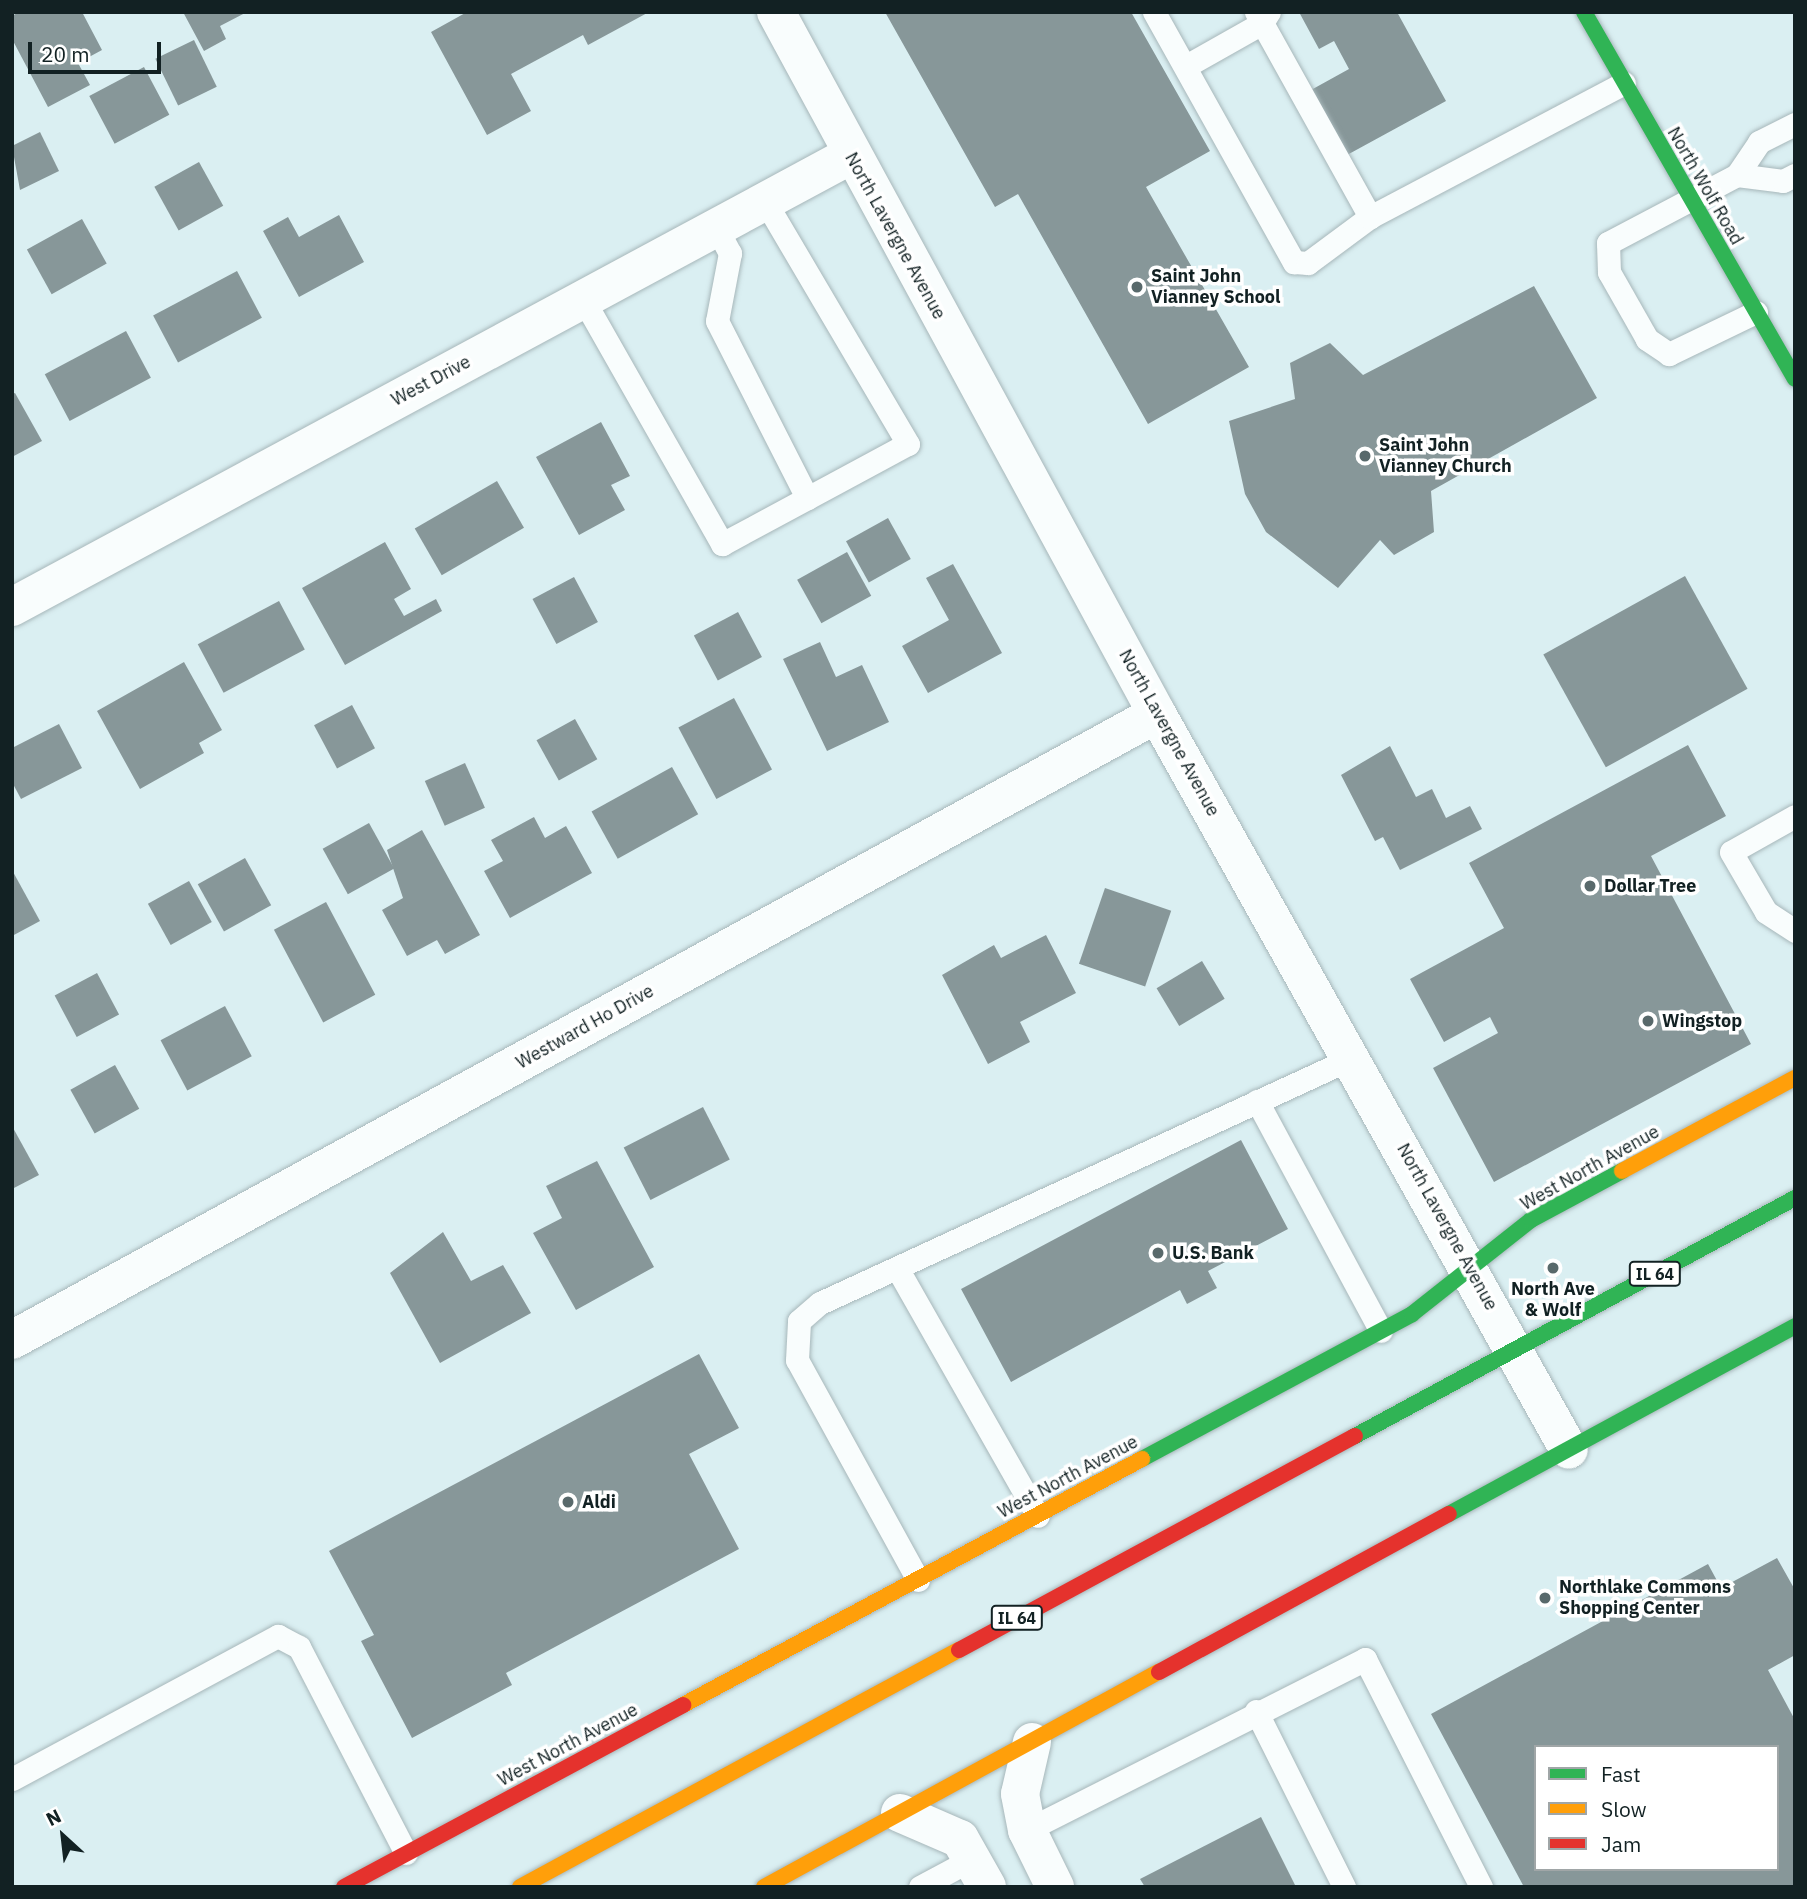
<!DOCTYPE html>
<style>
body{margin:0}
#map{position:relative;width:1807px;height:1899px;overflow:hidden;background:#daeff2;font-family:"IBM Plex Sans",sans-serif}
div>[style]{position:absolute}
.building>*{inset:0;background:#879799;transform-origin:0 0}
.roads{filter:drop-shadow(0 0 2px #a7b7ba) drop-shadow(0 0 2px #a7b7ba)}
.lane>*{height:23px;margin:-11.5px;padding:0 11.5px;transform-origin:11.5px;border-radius:11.5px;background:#f9fdfd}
.street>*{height:38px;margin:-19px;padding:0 19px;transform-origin:19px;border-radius:19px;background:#f9fdfd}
.fast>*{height:16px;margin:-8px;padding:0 8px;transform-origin:8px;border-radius:8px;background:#30b455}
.slow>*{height:16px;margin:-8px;padding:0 8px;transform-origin:8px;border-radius:8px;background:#ff9f0a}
.jam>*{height:16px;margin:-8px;padding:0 8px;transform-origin:8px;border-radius:8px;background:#e5322d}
.dots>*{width:19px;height:19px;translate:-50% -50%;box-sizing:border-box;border:4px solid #fff;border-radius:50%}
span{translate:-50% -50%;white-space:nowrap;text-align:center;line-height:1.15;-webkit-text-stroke:7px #fff;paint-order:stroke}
.shield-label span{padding:2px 5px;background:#fff;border:2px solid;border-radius:5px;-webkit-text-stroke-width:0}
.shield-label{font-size:16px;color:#122123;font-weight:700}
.street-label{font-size:18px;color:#122123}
.poi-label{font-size:18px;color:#122123;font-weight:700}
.left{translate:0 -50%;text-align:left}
.frame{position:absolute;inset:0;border:14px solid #122123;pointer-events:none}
.legend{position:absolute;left:1534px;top:1745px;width:245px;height:126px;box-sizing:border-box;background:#fff;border:2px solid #a0a6a7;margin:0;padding:9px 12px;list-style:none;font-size:21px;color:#122123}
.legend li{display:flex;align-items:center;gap:14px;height:35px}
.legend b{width:35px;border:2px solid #a0a6a7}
.north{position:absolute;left:28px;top:1801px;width:70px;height:70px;-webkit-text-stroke:5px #fff;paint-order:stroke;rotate:333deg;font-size:19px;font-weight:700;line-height:28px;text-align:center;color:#122123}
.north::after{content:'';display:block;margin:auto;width:24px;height:32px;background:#122123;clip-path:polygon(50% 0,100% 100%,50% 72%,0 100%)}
.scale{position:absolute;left:28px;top:42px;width:133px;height:32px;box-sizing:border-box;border:4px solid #122123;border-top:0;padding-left:9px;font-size:21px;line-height:24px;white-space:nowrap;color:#122123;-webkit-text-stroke:5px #fff;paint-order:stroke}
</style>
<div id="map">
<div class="building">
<div style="clip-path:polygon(19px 12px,82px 12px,102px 50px,78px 63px,90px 85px,48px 107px,12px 39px,12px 16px)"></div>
<div style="clip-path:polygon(183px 12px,247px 12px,220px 26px,226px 39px,204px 51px)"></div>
<div style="clip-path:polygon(467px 12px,649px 12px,588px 45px,583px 35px,511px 74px,531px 111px,487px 135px,431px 32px)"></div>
<div style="clip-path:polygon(885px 12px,1131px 12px,1210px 151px,1146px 187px,1249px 367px,1148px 424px,1018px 194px,995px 207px)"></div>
<div style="clip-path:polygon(1299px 12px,1397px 12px,1446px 101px,1347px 155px,1311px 90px,1349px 69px,1334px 41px,1319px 49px)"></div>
<div style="left:194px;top:40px;width:52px;height:43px;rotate:64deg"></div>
<div style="left:144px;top:67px;width:54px;height:62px;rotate:62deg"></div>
<div style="clip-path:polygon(40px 132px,59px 171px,20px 190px,12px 146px)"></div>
<div style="left:199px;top:162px;width:50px;height:51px;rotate:61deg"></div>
<div style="clip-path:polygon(339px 215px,364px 262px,299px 297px,263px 231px,288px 217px,299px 237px)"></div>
<div style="left:82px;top:219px;width:51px;height:63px;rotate:61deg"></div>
<div style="left:237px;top:271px;width:53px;height:95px;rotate:62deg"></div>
<div style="clip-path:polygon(1534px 286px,1597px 398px,1431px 491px,1434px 532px,1394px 555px,1380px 540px,1338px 588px,1266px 532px,1245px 494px,1229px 421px,1295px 399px,1290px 363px,1330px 343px,1363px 375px)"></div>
<div style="left:126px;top:331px;width:53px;height:92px;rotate:62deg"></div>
<div style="clip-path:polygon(15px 393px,42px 441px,12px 457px,12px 394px)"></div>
<div style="clip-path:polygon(601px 422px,630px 476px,611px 485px,625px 510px,579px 535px,536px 457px)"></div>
<div style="left:497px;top:481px;width:54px;height:95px;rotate:60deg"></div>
<div style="left:888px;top:518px;width:47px;height:48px;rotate:61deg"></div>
<div style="clip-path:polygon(385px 542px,411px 589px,394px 599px,404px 616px,436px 599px,442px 611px,345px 665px,302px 588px)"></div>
<div style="left:847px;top:552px;width:50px;height:57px;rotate:61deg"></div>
<div style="clip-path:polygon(953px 564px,1002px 653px,928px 693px,902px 646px,949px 620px,926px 578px)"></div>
<div style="left:1685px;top:576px;width:129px;height:162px;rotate:61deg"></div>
<div style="left:574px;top:577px;width:51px;height:47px;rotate:62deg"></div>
<div style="left:279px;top:601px;width:55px;height:92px;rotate:62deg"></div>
<div style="left:738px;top:612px;width:51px;height:50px;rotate:62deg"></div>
<div style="clip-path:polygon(820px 642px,836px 677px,862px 665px,889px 722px,827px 751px,783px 659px)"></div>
<div style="clip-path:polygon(184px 662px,222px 730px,199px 743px,204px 753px,140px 789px,97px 711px)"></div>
<div style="left:734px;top:698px;width:81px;height:63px;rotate:62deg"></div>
<div style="left:352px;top:705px;width:49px;height:43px;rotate:62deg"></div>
<div style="left:575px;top:719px;width:46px;height:44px;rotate:61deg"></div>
<div style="clip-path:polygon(59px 724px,82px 768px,21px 799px,12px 782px,12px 748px)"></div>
<div style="clip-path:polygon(1688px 745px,1726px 816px,1651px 856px,1751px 1044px,1494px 1182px,1433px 1068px,1498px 1033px,1490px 1017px,1444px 1042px,1410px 979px,1504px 928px,1469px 863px)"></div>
<div style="clip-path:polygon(1390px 746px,1416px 797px,1432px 789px,1446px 818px,1470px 806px,1482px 829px,1400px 870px,1383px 837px,1375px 841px,1341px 775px)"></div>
<div style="left:465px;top:763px;width:49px;height:44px;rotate:66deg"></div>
<div style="left:672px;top:767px;width:54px;height:92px;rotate:61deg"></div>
<div style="clip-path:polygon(534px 817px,545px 838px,566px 826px,592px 873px,510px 918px,484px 871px,503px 861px,491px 840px)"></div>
<div style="left:369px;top:823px;width:52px;height:53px;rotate:61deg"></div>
<div style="clip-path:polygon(422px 830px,480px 935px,445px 954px,437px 940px,407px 956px,382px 910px,403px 898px,387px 850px)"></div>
<div style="left:245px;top:858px;width:54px;height:54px;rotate:61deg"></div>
<div style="clip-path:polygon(12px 870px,40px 921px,12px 936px)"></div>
<div style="left:189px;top:881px;width:47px;height:47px;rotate:61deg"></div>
<div style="left:1105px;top:888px;width:70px;height:80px;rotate:19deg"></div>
<div style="left:326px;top:902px;width:105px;height:59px;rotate:62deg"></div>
<div style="clip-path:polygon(1046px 935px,1076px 993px,1020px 1022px,1030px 1042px,988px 1064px,942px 975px,994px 945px,1001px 958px)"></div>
<div style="left:1202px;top:961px;width:44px;height:53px;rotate:59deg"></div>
<div style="left:97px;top:973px;width:47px;height:48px;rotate:62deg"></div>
<div style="left:225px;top:1006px;width:57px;height:73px;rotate:62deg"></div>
<div style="left:115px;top:1065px;width:50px;height:51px;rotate:61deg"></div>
<div style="left:703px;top:1107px;width:59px;height:89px;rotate:63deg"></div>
<div style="clip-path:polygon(12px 1126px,39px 1175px,12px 1189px)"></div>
<div style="clip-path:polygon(1241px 1140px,1288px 1229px,1208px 1271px,1217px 1288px,1187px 1304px,1180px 1290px,1011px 1382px,961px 1289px)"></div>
<div style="clip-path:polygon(597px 1161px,654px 1267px,576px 1310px,533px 1233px,562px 1218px,546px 1186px)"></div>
<div style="clip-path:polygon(443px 1232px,471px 1281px,503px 1265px,531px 1313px,440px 1363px,390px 1273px)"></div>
<div style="clip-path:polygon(699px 1354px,739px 1428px,689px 1454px,739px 1549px,506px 1673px,512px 1685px,412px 1738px,361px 1641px,374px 1635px,329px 1551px)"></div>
<div style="clip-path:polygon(evenodd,1777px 1558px,1795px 1590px,1795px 1655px,1768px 1670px,1795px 1720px,1795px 1887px,1524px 1887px,1431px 1714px,1708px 1564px,1721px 1588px,1777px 1558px,1536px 1747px,1777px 1747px,1777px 1869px,1536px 1869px,1536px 1747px)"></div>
<div style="clip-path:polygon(1261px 1817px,1296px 1887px,1145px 1887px,1140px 1879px)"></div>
</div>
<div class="roads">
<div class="lane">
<div style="left:1154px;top:12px;width:287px;rotate:60.8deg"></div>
<div style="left:1294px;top:262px;width:14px;rotate:4deg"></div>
<div style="left:1308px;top:263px;width:77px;rotate:-36.6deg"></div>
<div style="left:1370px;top:217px;width:287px;rotate:-27.8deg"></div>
<div style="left:1256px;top:12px;width:235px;rotate:60.9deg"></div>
<div style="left:1186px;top:66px;width:87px;rotate:-29.5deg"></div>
<div style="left:1262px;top:23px;width:13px;rotate:-58deg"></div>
<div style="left:1737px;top:175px;width:46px;rotate:7.4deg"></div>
<div style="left:1783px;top:181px;width:13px;rotate:-27deg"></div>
<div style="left:716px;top:227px;width:30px;rotate:62deg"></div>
<div style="left:730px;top:253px;width:69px;rotate:100.8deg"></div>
<div style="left:717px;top:321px;width:199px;rotate:63deg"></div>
<div style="left:583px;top:299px;width:282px;rotate:60.4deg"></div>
<div style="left:722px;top:544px;width:211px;rotate:-28.3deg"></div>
<div style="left:908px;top:444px;width:282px;rotate:-120.5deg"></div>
<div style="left:1756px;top:312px;width:97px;rotate:154.2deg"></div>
<div style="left:1669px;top:354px;width:27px;rotate:-146deg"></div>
<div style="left:1647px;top:339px;width:77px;rotate:-119.6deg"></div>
<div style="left:1609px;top:272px;width:29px;rotate:-92deg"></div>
<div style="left:1608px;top:243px;width:146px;rotate:-27.8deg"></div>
<div style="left:1737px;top:175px;width:40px;rotate:-56deg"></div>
<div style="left:1759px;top:142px;width:40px;rotate:-26.6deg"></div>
<div style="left:1795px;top:816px;width:73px;rotate:150.6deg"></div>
<div style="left:1731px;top:852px;width:69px;rotate:59.7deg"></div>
<div style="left:1766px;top:912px;width:35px;rotate:33deg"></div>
<div style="left:1257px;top:1101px;width:261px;rotate:61.7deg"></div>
<div style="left:897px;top:1268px;width:285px;rotate:60.4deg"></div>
<div style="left:918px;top:1580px;width:251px;rotate:-118.8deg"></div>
<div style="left:797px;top:1360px;width:39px;rotate:-87deg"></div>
<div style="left:799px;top:1321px;width:28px;rotate:-41deg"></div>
<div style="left:820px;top:1303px;width:586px;rotate:-24.73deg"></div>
<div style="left:1256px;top:1711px;width:197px;rotate:63.4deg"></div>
<div style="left:12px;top:1779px;width:302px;rotate:-28.3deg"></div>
<div style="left:278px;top:1636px;width:24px;rotate:28deg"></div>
<div style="left:299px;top:1647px;width:232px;rotate:62.6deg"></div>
<div style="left:1027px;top:1830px;width:379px;rotate:-26.8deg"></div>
<div style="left:1365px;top:1659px;width:256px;rotate:63deg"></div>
<div style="left:920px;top:1887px;width:59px;rotate:-28.3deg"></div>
</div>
<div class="street">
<div style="left:776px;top:12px;width:799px;rotate:61.51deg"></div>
<div style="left:1157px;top:714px;width:843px;rotate:60.76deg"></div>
<div style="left:12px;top:607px;width:953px;rotate:-28.31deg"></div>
<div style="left:12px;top:1340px;width:1305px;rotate:-28.67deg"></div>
<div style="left:1032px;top:1742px;width:53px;rotate:103deg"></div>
<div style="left:1020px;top:1794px;width:37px;rotate:79deg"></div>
<div style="left:1027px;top:1830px;width:64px;rotate:63.8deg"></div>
<div style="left:900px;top:1813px;width:65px;rotate:23.4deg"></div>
<div style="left:960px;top:1839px;width:55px;rotate:60.6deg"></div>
</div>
<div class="fast">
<div style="left:1584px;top:12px;width:423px;rotate:60.1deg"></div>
<div style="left:1355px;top:1436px;width:500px;rotate:-28.41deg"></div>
<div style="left:1142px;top:1459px;width:306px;rotate:-28.2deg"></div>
<div style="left:1412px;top:1314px;width:152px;rotate:-38.3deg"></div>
<div style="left:1531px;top:1220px;width:103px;rotate:-28.3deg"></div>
<div style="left:1449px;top:1514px;width:394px;rotate:-28.5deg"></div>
</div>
<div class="slow">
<div style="left:1622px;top:1171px;width:196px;rotate:-28.3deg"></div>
<div style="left:683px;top:1705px;width:521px;rotate:-28.19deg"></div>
<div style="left:520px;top:1887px;width:499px;rotate:-28.4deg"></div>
<div style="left:764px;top:1887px;width:450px;rotate:-28.6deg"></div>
</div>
<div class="jam">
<div style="left:959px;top:1650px;width:450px;rotate:-28.4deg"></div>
<div style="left:1159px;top:1672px;width:330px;rotate:-28.6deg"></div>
<div style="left:344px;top:1887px;width:385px;rotate:-28.2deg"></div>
</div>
</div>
<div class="dots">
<div style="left:1137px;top:287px;background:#58696b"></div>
<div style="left:1365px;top:456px;background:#58696b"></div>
<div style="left:1590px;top:886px;background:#58696b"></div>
<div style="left:1648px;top:1021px;background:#58696b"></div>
<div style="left:1158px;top:1253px;background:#58696b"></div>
<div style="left:1553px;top:1268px;background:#58696b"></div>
<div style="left:568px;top:1502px;background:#58696b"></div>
<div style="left:1545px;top:1598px;background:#58696b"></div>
</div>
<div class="shield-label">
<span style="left:1655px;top:1274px">IL 64</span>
<span style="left:1017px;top:1618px">IL 64</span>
</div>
<div class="street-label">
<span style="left:1705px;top:186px;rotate:60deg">North Wolf Road</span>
<span style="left:895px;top:236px;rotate:61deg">North Lavergne Avenue</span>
<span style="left:431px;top:381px;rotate:-28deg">West Drive</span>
<span style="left:1169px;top:733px;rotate:61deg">North Lavergne Avenue</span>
<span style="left:585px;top:1027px;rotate:-29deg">Westward Ho Drive</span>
<span style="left:1590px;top:1168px;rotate:-29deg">West North Avenue</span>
<span style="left:1447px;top:1227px;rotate:61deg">North Lavergne Avenue</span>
<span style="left:1068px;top:1477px;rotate:-28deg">West North Avenue</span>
<span style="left:568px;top:1745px;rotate:-28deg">West North Avenue</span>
</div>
<div class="poi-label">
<span class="left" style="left:1151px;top:287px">Saint John<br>Vianney School</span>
<span class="left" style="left:1379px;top:456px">Saint John<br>Vianney Church</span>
<span class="left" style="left:1604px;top:886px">Dollar Tree</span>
<span class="left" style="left:1662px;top:1021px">Wingstop</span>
<span class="left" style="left:1172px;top:1253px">U.S. Bank</span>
<span style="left:1553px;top:1300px">North Ave<br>&amp; Wolf</span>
<span class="left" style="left:582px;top:1502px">Aldi</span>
<span class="left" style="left:1559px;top:1598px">Northlake Commons<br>Shopping Center</span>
</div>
<div class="frame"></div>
<ul class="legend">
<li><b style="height:9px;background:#30b455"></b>Fast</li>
<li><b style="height:9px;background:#ff9f0a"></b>Slow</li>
<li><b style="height:9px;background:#e5322d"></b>Jam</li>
</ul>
<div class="north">N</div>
<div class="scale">20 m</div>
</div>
